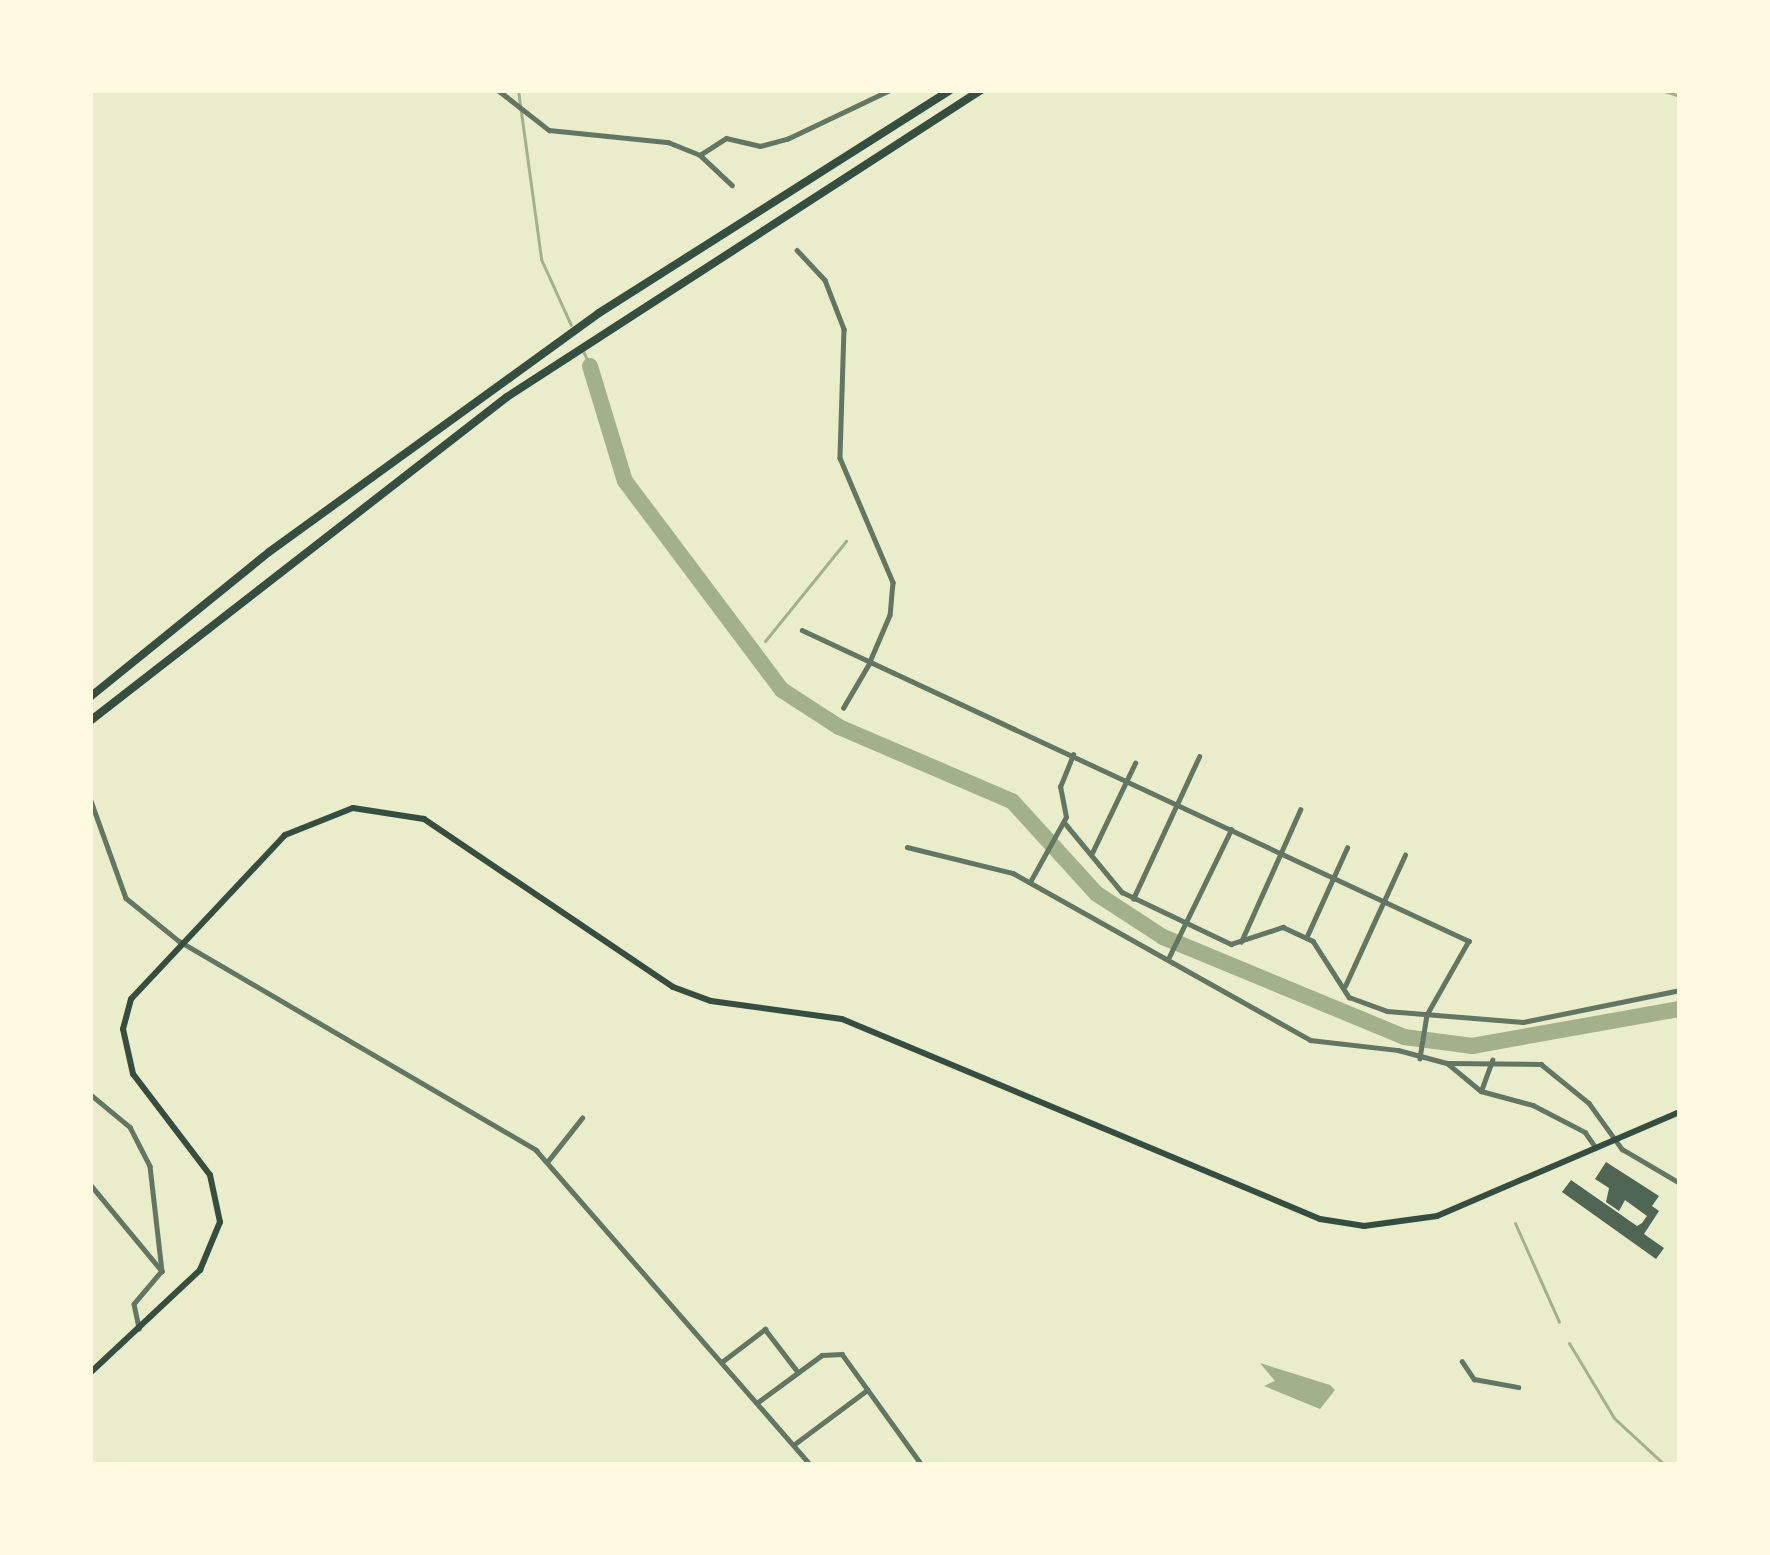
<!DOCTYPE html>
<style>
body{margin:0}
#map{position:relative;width:1770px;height:1555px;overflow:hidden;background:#e9edc9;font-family:Manrope,sans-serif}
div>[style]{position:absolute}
.water>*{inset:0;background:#a3b18a}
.stream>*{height:3px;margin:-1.5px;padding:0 1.5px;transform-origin:1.5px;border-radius:1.5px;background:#a3b18a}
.river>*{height:16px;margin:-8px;padding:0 8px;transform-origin:8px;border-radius:8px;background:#a3b18a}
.building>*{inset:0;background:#4f6655}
.minor>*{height:4.5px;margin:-2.25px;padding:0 2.25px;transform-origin:2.25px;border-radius:2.25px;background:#617663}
.tertiary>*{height:4.5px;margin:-2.25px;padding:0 2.25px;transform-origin:2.25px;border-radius:2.25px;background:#617663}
.secondary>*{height:6px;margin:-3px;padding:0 3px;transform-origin:3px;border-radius:3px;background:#344e41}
.motorway>*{height:8px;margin:-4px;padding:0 4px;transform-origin:4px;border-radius:4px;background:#344e41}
span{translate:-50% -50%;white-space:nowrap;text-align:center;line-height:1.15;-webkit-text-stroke:9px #fefae0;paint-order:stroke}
.frame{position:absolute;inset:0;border:93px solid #fefae0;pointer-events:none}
</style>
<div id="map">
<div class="water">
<div style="clip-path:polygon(1260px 1363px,1330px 1385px,1335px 1390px,1320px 1409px,1264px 1386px,1275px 1381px)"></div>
</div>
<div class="stream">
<div style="left:518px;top:90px;width:171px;rotate:82.2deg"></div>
<div style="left:541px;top:259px;width:72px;rotate:65.6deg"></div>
<div style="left:1661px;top:90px;width:20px;rotate:18deg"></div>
<div style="left:583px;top:351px;width:17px;rotate:65deg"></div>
<div style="left:765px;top:641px;width:129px;rotate:-51deg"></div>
<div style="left:1515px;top:1223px;width:108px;rotate:66deg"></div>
<div style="left:1569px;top:1343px;width:87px;rotate:59deg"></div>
<div style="left:1614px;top:1418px;width:69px;rotate:42.7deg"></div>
</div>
<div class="river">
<div style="left:590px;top:366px;width:120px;rotate:73.1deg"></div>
<div style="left:625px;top:481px;width:261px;rotate:53.1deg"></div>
<div style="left:782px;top:690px;width:68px;rotate:33deg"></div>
<div style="left:839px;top:727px;width:188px;rotate:23.2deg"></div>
<div style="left:1012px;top:801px;width:126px;rotate:47.6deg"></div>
<div style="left:1097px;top:894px;width:79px;rotate:33.1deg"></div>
<div style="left:1163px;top:937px;width:261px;rotate:22.5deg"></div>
<div style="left:1404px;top:1037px;width:69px;rotate:7.5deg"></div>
<div style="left:1472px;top:1046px;width:211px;rotate:-10.1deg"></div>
</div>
<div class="building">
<div style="clip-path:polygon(1606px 1162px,1659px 1196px,1652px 1206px,1659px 1211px,1644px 1234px,1664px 1248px,1656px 1259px,1562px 1192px,1571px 1180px,1637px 1226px,1642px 1223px,1647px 1216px,1625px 1200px,1619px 1211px,1606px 1202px,1609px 1188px,1595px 1179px)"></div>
</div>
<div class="minor">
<div style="left:700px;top:155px;width:31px;rotate:-33deg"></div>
<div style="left:726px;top:138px;width:35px;rotate:13deg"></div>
<div style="left:760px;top:146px;width:28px;rotate:-15deg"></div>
<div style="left:787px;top:139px;width:114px;rotate:-25.4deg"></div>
<div style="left:802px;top:630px;width:736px;rotate:25deg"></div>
<div style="left:1469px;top:941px;width:85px;rotate:119.6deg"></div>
<div style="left:1427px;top:1015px;width:44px;rotate:99.2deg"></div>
<div style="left:843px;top:708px;width:53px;rotate:-59.6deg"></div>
<div style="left:90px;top:798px;width:106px;rotate:70.2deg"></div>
<div style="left:126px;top:898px;width:68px;rotate:39.1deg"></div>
<div style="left:1064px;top:822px;width:91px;rotate:50.4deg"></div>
<div style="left:1122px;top:892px;width:121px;rotate:25.5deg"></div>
<div style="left:1231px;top:944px;width:55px;rotate:-18.1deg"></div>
<div style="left:1283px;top:927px;width:33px;rotate:25deg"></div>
<div style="left:1313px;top:941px;width:67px;rotate:57.3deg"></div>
<div style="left:1349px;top:997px;width:40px;rotate:20.2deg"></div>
<div style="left:1387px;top:1011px;width:136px;rotate:4.6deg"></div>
<div style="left:1523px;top:1022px;width:160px;rotate:-11.5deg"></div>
<div style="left:907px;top:847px;width:109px;rotate:13.8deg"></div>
<div style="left:1013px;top:873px;width:341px;rotate:29.3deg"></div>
<div style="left:1310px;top:1040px;width:89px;rotate:6.5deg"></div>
<div style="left:1091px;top:855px;width:102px;rotate:-64.4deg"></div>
<div style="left:1030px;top:882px;width:74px;rotate:-61deg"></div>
<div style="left:1066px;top:817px;width:31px;rotate:-101deg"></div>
<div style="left:1060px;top:787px;width:35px;rotate:-68deg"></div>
<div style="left:1133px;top:899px;width:157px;rotate:-65.1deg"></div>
<div style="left:1307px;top:936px;width:97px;rotate:-65.6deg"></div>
<div style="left:1241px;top:942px;width:145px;rotate:-65.9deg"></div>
<div style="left:1168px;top:959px;width:144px;rotate:-64deg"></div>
<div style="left:1345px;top:986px;width:144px;rotate:-65.4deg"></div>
<div style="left:1447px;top:1063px;width:44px;rotate:39.5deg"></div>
<div style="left:1481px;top:1091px;width:54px;rotate:15.1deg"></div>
<div style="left:1533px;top:1105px;width:59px;rotate:27.4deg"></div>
<div style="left:1585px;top:1132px;width:19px;rotate:55deg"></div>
<div style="left:1481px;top:1091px;width:33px;rotate:-70deg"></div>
<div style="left:90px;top:1094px;width:52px;rotate:39.5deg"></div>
<div style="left:130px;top:1127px;width:44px;rotate:62.9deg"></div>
<div style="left:150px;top:1166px;width:106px;rotate:83.5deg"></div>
<div style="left:162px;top:1271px;width:43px;rotate:130.3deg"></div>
<div style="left:134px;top:1304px;width:25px;rotate:78deg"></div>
<div style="left:548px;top:1161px;width:55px;rotate:-51.7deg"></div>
<div style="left:90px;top:1184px;width:113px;rotate:50.4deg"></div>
<div style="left:723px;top:1361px;width:53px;rotate:-37.3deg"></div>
<div style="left:765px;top:1329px;width:54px;rotate:52.5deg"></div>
<div style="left:1462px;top:1361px;width:22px;rotate:56deg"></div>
<div style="left:1474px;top:1379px;width:45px;rotate:10.3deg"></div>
<div style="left:758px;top:1402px;width:79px;rotate:-36.3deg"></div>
<div style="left:822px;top:1355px;width:20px;rotate:-3deg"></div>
<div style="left:842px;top:1354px;width:137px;rotate:54.2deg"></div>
<div style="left:796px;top:1443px;width:89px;rotate:-36.7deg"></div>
<div style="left:182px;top:1465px;width:2px"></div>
</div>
<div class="tertiary">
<div style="left:498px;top:90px;width:65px;rotate:38.1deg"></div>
<div style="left:549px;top:130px;width:120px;rotate:5.8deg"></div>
<div style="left:668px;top:142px;width:35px;rotate:22deg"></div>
<div style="left:700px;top:155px;width:44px;rotate:43.2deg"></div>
<div style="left:797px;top:250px;width:41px;rotate:47deg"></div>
<div style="left:825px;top:280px;width:53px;rotate:68.8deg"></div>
<div style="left:844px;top:329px;width:129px;rotate:91.8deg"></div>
<div style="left:840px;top:458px;width:135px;rotate:66.9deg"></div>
<div style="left:893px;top:582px;width:33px;rotate:95deg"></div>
<div style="left:890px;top:615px;width:51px;rotate:113.1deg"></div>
<div style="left:179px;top:941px;width:414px;rotate:30.3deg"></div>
<div style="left:536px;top:1150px;width:418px;rotate:48.9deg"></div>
<div style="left:1398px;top:1050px;width:51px;rotate:14.9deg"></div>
<div style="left:1447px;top:1063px;width:94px;rotate:0.6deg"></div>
<div style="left:1541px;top:1064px;width:62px;rotate:39.1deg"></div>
<div style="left:1589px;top:1103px;width:57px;rotate:54.3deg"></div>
<div style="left:1622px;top:1149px;width:67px;rotate:30.4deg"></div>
</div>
<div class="secondary">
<div style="left:90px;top:1373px;width:151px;rotate:-43.1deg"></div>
<div style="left:200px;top:1270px;width:52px;rotate:-67.4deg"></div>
<div style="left:220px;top:1222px;width:48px;rotate:-102deg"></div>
<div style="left:210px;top:1175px;width:127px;rotate:-127.3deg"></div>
<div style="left:133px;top:1074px;width:46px;rotate:-102.5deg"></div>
<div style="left:123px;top:1029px;width:31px;rotate:-75deg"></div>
<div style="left:131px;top:999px;width:225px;rotate:-46.8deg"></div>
<div style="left:285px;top:835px;width:73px;rotate:-21.7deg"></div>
<div style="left:353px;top:808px;width:72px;rotate:8.8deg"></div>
<div style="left:424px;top:819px;width:300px;rotate:34deg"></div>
<div style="left:673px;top:987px;width:40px;rotate:20.2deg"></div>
<div style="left:711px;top:1001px;width:132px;rotate:7.8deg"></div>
<div style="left:842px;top:1019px;width:518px;rotate:22.7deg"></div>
<div style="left:1320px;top:1219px;width:45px;rotate:9deg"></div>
<div style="left:1364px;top:1226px;width:74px;rotate:-7.8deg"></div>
<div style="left:1437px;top:1216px;width:264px;rotate:-23.2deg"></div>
</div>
<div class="motorway">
<div style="left:90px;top:697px;width:230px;rotate:-39deg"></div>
<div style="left:269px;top:552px;width:407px;rotate:-35.9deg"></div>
<div style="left:599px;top:313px;width:417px;rotate:-32.4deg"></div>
<div style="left:90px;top:721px;width:528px;rotate:-37.85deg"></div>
<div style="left:507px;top:397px;width:565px;rotate:-32.93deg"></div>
</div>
<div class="frame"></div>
</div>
